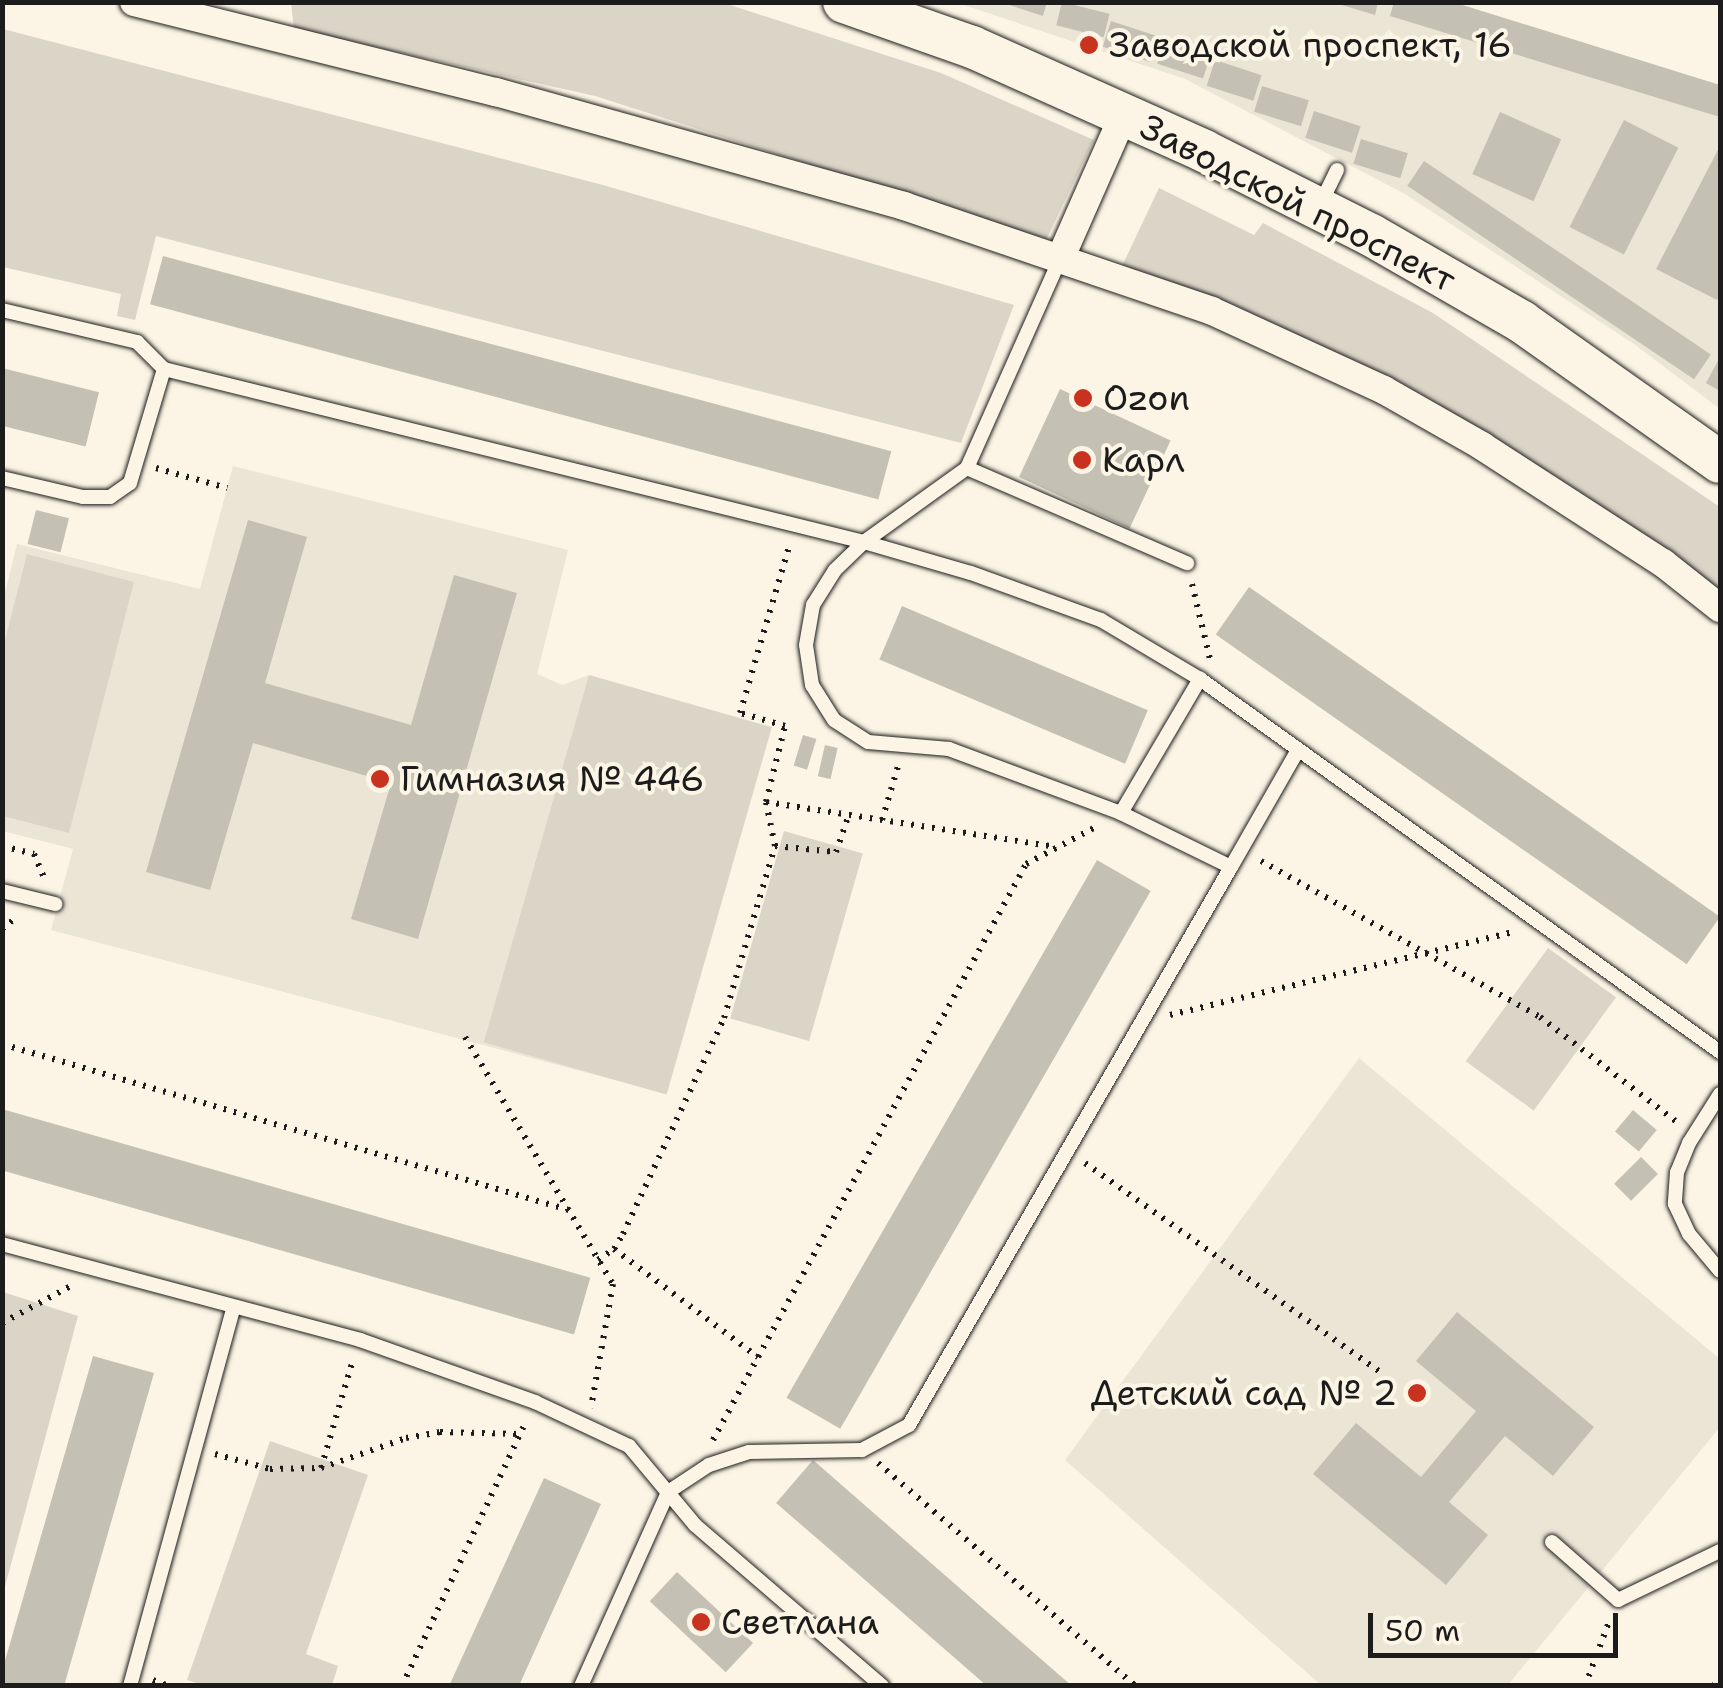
<!DOCTYPE html>
<meta charset="utf-8">
<style>
body{margin:0}
#map{position:relative;width:1723px;height:1688px;overflow:hidden;background:#fcf5e5;font-family:"Shantell Sans",sans-serif}
div>[style]{position:absolute}
.built>*{inset:0;background:#ebe5d6}
.green>*{inset:0;background:#dbd5c8;transform-origin:0 0}
.building>*{inset:0;background:#c4c0b3;transform-origin:0 0}
.path>*{height:6px;margin-top:-3px;transform-origin:0;background:repeating-linear-gradient(90deg,#1c1c1c 0 2.5px,transparent 0 10.5px)}
.roads{filter:drop-shadow(0 0 2px #1c1c1c) drop-shadow(0 0 2px #1c1c1c)}
.lane>*{height:14px;margin:-7px;padding:0 7px;transform-origin:7px;border-radius:7px;background:#fcf5e5}
.street>*{height:28px;margin:-14px;padding:0 14px;transform-origin:14px;border-radius:14px;background:#fcf5e5}
.primary>*{height:42px;margin:-21px;padding:0 21px;transform-origin:21px;border-radius:21px;background:#fcf5e5}
.dots>*{width:28px;height:28px;translate:-50% -50%;box-sizing:border-box;border:5px solid #fcf5e5;border-radius:50%}
span{translate:-50% -50%;white-space:nowrap;text-align:center;line-height:1.15;-webkit-text-stroke:8px #fcf5e5;paint-order:stroke}
.poi-label{font-size:35px;color:#1c1c1c}
.left{translate:0 -50%;text-align:left}
.right{translate:-100% -50%;text-align:right}
.street-label{font-size:35px;color:#1c1c1c}
.frame{position:absolute;inset:0;border:5px solid #1c1c1c;pointer-events:none}
.scale{position:absolute;left:1368px;top:1613px;width:250px;height:45px;box-sizing:border-box;border:5px solid #1c1c1c;border-top:0;padding-left:12px;font-size:30px;line-height:35px;white-space:nowrap;color:#1c1c1c;-webkit-text-stroke:8px #fcf5e5;paint-order:stroke}
</style>
<div id="map">
<div class="built">
<div style="clip-path:polygon(958px 3px,1417px 3px,1720px 89px,1720px 409px,1634px 344px,1405px 194px,1185px 79px)"></div>
<div style="clip-path:polygon(233px 466px,568px 550px,537px 674px,562px 685px,589px 675px,772px 727px,667px 1094px,51px 930px,73px 849px,3px 831px,3px 601px,17px 544px,200px 589px)"></div>
<div style="clip-path:polygon(1359px 1058px,1720px 1359px,1720px 1427px,1508px 1685px,1321px 1685px,1065px 1460px)"></div>
</div>
<div class="green">
<div style="clip-path:polygon(291px 3px,724px 3px,941px 73px,1094px 140px,1046px 240px,595px 96px,294px 29px)"></div>
<div style="clip-path:polygon(3px 29px,603px 185px,1014px 305px,961px 443px,156px 236px,135px 320px,117px 316px,121px 294px,3px 267px)"></div>
<div style="clip-path:polygon(1159px 188px,1254px 235px,1263px 223px,1433px 313px,1720px 507px,1720px 593px,1424px 396px,1275px 325px,1122px 266px)"></div>
<div style="clip-path:polygon(27px 554px,134px 582px,69px 833px,3px 816px,3px 648px)"></div>
<div style="left:589px;top:675px;width:190px;height:382px;rotate:16deg"></div>
<div style="left:784px;top:831px;width:82px;height:195px;rotate:16deg"></div>
<div style="left:1548px;top:948px;width:84px;height:140px;rotate:36deg"></div>
<div style="clip-path:polygon(3px 1292px,78px 1316px,3px 1594px,2px 1292px)"></div>
<div style="clip-path:polygon(270px 1441px,368px 1475px,306px 1654px,338px 1666px,332px 1685px,203px 1685px,187px 1680px)"></div>
</div>
<div class="building">
<div style="clip-path:polygon(1000px 2px,1047px 2px,1043px 16px)"></div>
<div style="left:1062px;top:2px;width:49px;height:24px;rotate:14deg"></div>
<div style="clip-path:polygon(1332px 2px,1378px 2px,1375px 15px)"></div>
<div style="clip-path:polygon(1394px 2px,1453px 2px,1720px 85px,1720px 117px,1390px 16px)"></div>
<div style="left:1111px;top:21px;width:49px;height:27px;rotate:18deg"></div>
<div style="left:1166px;top:37px;width:48px;height:28px;rotate:18deg"></div>
<div style="left:1215px;top:60px;width:49px;height:27px;rotate:18deg"></div>
<div style="left:1262px;top:86px;width:49px;height:27px;rotate:17deg"></div>
<div style="left:1314px;top:111px;width:49px;height:28px;rotate:18deg"></div>
<div style="left:1500px;top:112px;width:67px;height:68px;rotate:24deg"></div>
<div style="left:1624px;top:120px;width:61px;height:120px;rotate:27deg"></div>
<div style="left:1361px;top:139px;width:49px;height:26px;rotate:17deg"></div>
<div style="clip-path:polygon(1720px 146px,1720px 293px,1717px 300px,1656px 269px)"></div>
<div style="left:1424px;top:161px;width:346px;height:30px;rotate:34deg"></div>
<div style="left:163px;top:256px;width:754px;height:50px;rotate:15deg"></div>
<div style="clip-path:polygon(1720px 357px,1720px 391px,1706px 383px)"></div>
<div style="left:2px;top:368px;width:100px;height:56px;rotate:14deg"></div>
<div style="left:1060px;top:389px;width:122px;height:97px;rotate:25deg"></div>
<div style="left:36px;top:510px;width:34px;height:35px;rotate:14deg"></div>
<div style="clip-path:polygon(248px 520px,307px 537px,265px 683px,411px 725px,454px 575px,517px 593px,418px 939px,351px 919px,391px 783px,253px 743px,210px 890px,146px 872px)"></div>
<div style="left:1249px;top:587px;width:575px;height:58px;rotate:35deg"></div>
<div style="left:902px;top:606px;width:267px;height:58px;rotate:23deg"></div>
<div style="left:803px;top:735px;width:14px;height:32px;rotate:17deg"></div>
<div style="left:825px;top:745px;width:13px;height:32px;rotate:13deg"></div>
<div style="left:1097px;top:860px;width:62px;height:621px;rotate:30deg"></div>
<div style="left:2px;top:1109px;width:612px;height:59px;rotate:16deg"></div>
<div style="left:1633px;top:1110px;width:31px;height:28px;rotate:40deg"></div>
<div style="left:1641px;top:1157px;width:24px;height:38px;rotate:45deg"></div>
<div style="clip-path:polygon(1457px 1312px,1594px 1427px,1553px 1476px,1505px 1436px,1449px 1502px,1488px 1535px,1446px 1585px,1313px 1474px,1356px 1423px,1421px 1477px,1476px 1411px,1416px 1361px)"></div>
<div style="clip-path:polygon(93px 1356px,154px 1373px,64px 1686px,2px 1686px,2px 1671px)"></div>
<div style="clip-path:polygon(813px 1460px,1072px 1686px,987px 1686px,827px 1547px,776px 1503px)"></div>
<div style="clip-path:polygon(544px 1478px,601px 1504px,522px 1679px,519px 1686px,449px 1686px)"></div>
<div style="left:677px;top:1572px;width:104px;height:40px;rotate:43deg"></div>
</div>
<div class="path">
<div style="left:156px;top:468px;width:74px;rotate:15.7deg"></div>
<div style="left:1192px;top:584px;width:77px;rotate:76.5deg"></div>
<div style="left:766px;top:802px;width:294px;rotate:8.8deg"></div>
<div style="left:882px;top:820px;width:59px;rotate:-73.4deg"></div>
<div style="left:2px;top:846px;width:33px;rotate:14deg"></div>
<div style="left:34px;top:854px;width:25px;rotate:67deg"></div>
<div style="left:775px;top:846px;width:61px;rotate:5.6deg"></div>
<div style="left:836px;top:852px;width:39px;rotate:-71deg"></div>
<div style="left:1261px;top:861px;width:320px;rotate:29.2deg"></div>
<div style="left:1540px;top:1017px;width:173px;rotate:37.5deg"></div>
<div style="left:2px;top:929px;width:19px;rotate:-39deg"></div>
<div style="left:1170px;top:1015px;width:353px;rotate:-13.6deg"></div>
<div style="left:465px;top:1037px;width:288px;rotate:59.1deg"></div>
<div style="left:613px;top:1284px;width:126px;rotate:100.1deg"></div>
<div style="left:2px;top:1044px;width:591px;rotate:16.32deg"></div>
<div style="left:1085px;top:1163px;width:360px;rotate:35.3deg"></div>
<div style="left:614px;top:1249px;width:180px;rotate:36.9deg"></div>
<div style="left:598px;top:1260px;width:19px;rotate:-35deg"></div>
<div style="left:614px;top:1249px;width:17px;rotate:-59deg"></div>
<div style="left:623px;top:1234px;width:238px;rotate:-64.9deg"></div>
<div style="left:724px;top:1018px;width:179px;rotate:-73.5deg"></div>
<div style="left:775px;top:846px;width:45px;rotate:-101.6deg"></div>
<div style="left:766px;top:802px;width:78px;rotate:-76deg"></div>
<div style="left:785px;top:726px;width:47px;rotate:-163.9deg"></div>
<div style="left:740px;top:713px;width:174px;rotate:-73.6deg"></div>
<div style="left:2px;top:1323px;width:81px;rotate:-28.2deg"></div>
<div style="left:713px;top:1440px;width:656px;rotate:-61.48deg"></div>
<div style="left:1026px;top:864px;width:77px;rotate:-27.9deg"></div>
<div style="left:215px;top:1454px;width:57px;rotate:15.3deg"></div>
<div style="left:270px;top:1469px;width:51px;rotate:-1.1deg"></div>
<div style="left:321px;top:1468px;width:90px;rotate:-19.4deg"></div>
<div style="left:406px;top:1438px;width:35px;rotate:-10deg"></div>
<div style="left:440px;top:1432px;width:80px;rotate:1.4deg"></div>
<div style="left:878px;top:1463px;width:340px;rotate:40.9deg"></div>
<div style="left:321px;top:1468px;width:113px;rotate:-73.5deg"></div>
<div style="left:153px;top:1680px;width:17px;rotate:21deg"></div>
<div style="left:402px;top:1686px;width:293px;rotate:-64.9deg"></div>
<div style="left:1585px;top:1686px;width:72px;rotate:-69.5deg"></div>
<div style="left:1713px;top:1686px;width:9px;rotate:-41deg"></div>
</div>
<div class="roads">
<div class="lane">
<div style="left:1320px;top:205px;width:39px;rotate:-64deg"></div>
<div style="left:2px;top:310px;width:139px;rotate:13.3deg"></div>
<div style="left:137px;top:342px;width:38px;rotate:45deg"></div>
<div style="left:164px;top:369px;width:721px;rotate:13.88deg"></div>
<div style="left:864px;top:542px;width:127px;rotate:-35.7deg"></div>
<div style="left:967px;top:468px;width:229px;rotate:-66deg"></div>
<div style="left:967px;top:468px;width:240px;rotate:23.4deg"></div>
<div style="left:2px;top:478px;width:83px;rotate:13.2deg"></div>
<div style="left:83px;top:497px;width:27px"></div>
<div style="left:110px;top:497px;width:24px;rotate:-35deg"></div>
<div style="left:130px;top:483px;width:119px;rotate:-73.4deg"></div>
<div style="left:1298px;top:750px;width:135px;rotate:119.8deg"></div>
<div style="left:1231px;top:867px;width:123px;rotate:-153.9deg"></div>
<div style="left:1121px;top:813px;width:184px;rotate:-159.6deg"></div>
<div style="left:949px;top:749px;width:81px;rotate:-175.1deg"></div>
<div style="left:868px;top:742px;width:40px;rotate:-147.1deg"></div>
<div style="left:834px;top:720px;width:41px;rotate:-122.2deg"></div>
<div style="left:812px;top:685px;width:40px;rotate:-98.5deg"></div>
<div style="left:806px;top:645px;width:41px;rotate:-80.1deg"></div>
<div style="left:813px;top:605px;width:41px;rotate:-57.8deg"></div>
<div style="left:835px;top:570px;width:40px;rotate:-44deg"></div>
<div style="left:864px;top:542px;width:111px;rotate:16.2deg"></div>
<div style="left:971px;top:573px;width:138px;rotate:19.9deg"></div>
<div style="left:1101px;top:620px;width:115px;rotate:30.8deg"></div>
<div style="left:1200px;top:679px;width:640px;rotate:35.65deg"></div>
<div style="left:1121px;top:813px;width:156px;rotate:-59.5deg"></div>
<div style="left:2px;top:891px;width:55px;rotate:13.8deg"></div>
<div style="left:1720px;top:1094px;width:58px;rotate:122.3deg"></div>
<div style="left:1689px;top:1143px;width:31px;rotate:112deg"></div>
<div style="left:1677px;top:1172px;width:32px;rotate:94deg"></div>
<div style="left:1675px;top:1204px;width:33px;rotate:65deg"></div>
<div style="left:1689px;top:1234px;width:48px;rotate:50deg"></div>
<div style="left:2px;top:1244px;width:371px;rotate:15deg"></div>
<div style="left:360px;top:1340px;width:186px;rotate:19.5deg"></div>
<div style="left:535px;top:1402px;width:104px;rotate:25.1deg"></div>
<div style="left:629px;top:1446px;width:103px;rotate:50.1deg"></div>
<div style="left:695px;top:1525px;width:247px;rotate:40.7deg"></div>
<div style="left:1552px;top:1542px;width:88px;rotate:41.3deg"></div>
<div style="left:1618px;top:1600px;width:113px;rotate:-25.7deg"></div>
<div style="left:130px;top:1686px;width:393px;rotate:-74.7deg"></div>
<div style="left:581px;top:1686px;width:213px;rotate:-65.8deg"></div>
<div style="left:668px;top:1492px;width:49px;rotate:-33.4deg"></div>
<div style="left:709px;top:1465px;width:42px;rotate:-18deg"></div>
<div style="left:749px;top:1452px;width:113px;rotate:-1deg"></div>
<div style="left:862px;top:1450px;width:53px;rotate:-28deg"></div>
<div style="left:909px;top:1425px;width:644px;rotate:-60.01deg"></div>
</div>
<div class="street">
<div style="left:134px;top:2px;width:373px;rotate:14deg"></div>
<div style="left:496px;top:92px;width:424px;rotate:15.6deg"></div>
<div style="left:904px;top:206px;width:325px;rotate:18.8deg"></div>
<div style="left:1212px;top:311px;width:189px;rotate:24.7deg"></div>
<div style="left:1384px;top:390px;width:113px;rotate:29.7deg"></div>
<div style="left:1482px;top:446px;width:216px;rotate:32.9deg"></div>
<div style="left:1663px;top:563px;width:73px;rotate:38.3deg"></div>
<div style="left:1060px;top:259px;width:158px;rotate:-66.2deg"></div>
</div>
<div class="primary">
<div style="left:844px;top:2px;width:136px;rotate:19.4deg"></div>
<div style="left:972px;top:47px;width:254px;rotate:24.1deg"></div>
<div style="left:1204px;top:151px;width:187px;rotate:26.7deg"></div>
<div style="left:1371px;top:235px;width:174px;rotate:29.9deg"></div>
<div style="left:1522px;top:322px;width:242px;rotate:35.3deg"></div>
</div>
</div>
<div class="dots">
<div style="left:1089px;top:45px;background:#c8321e"></div>
<div style="left:1083px;top:398px;background:#c8321e"></div>
<div style="left:1082px;top:460px;background:#c8321e"></div>
<div style="left:380px;top:779px;background:#c8321e"></div>
<div style="left:1417px;top:1393px;background:#c8321e"></div>
<div style="left:701px;top:1622px;background:#c8321e"></div>
</div>
<div class="poi-label">
<span class="left" style="left:1109px;top:45px">Заводской проспект, 16</span>
<span class="left" style="left:1103px;top:398px">Ozon</span>
<span class="left" style="left:1102px;top:460px">Карл</span>
<span class="left" style="left:400px;top:779px">Гимназия № 446</span>
<span class="right" style="left:1397px;top:1393px">Детский сад № 2</span>
<span class="left" style="left:721px;top:1622px">Светлана</span>
</div>
<div class="street-label">
<span style="left:1298px;top:203px;rotate:27deg">Заводской проспект</span>
</div>
<div class="frame"></div>
<div class="scale">50 m</div>
</div>
